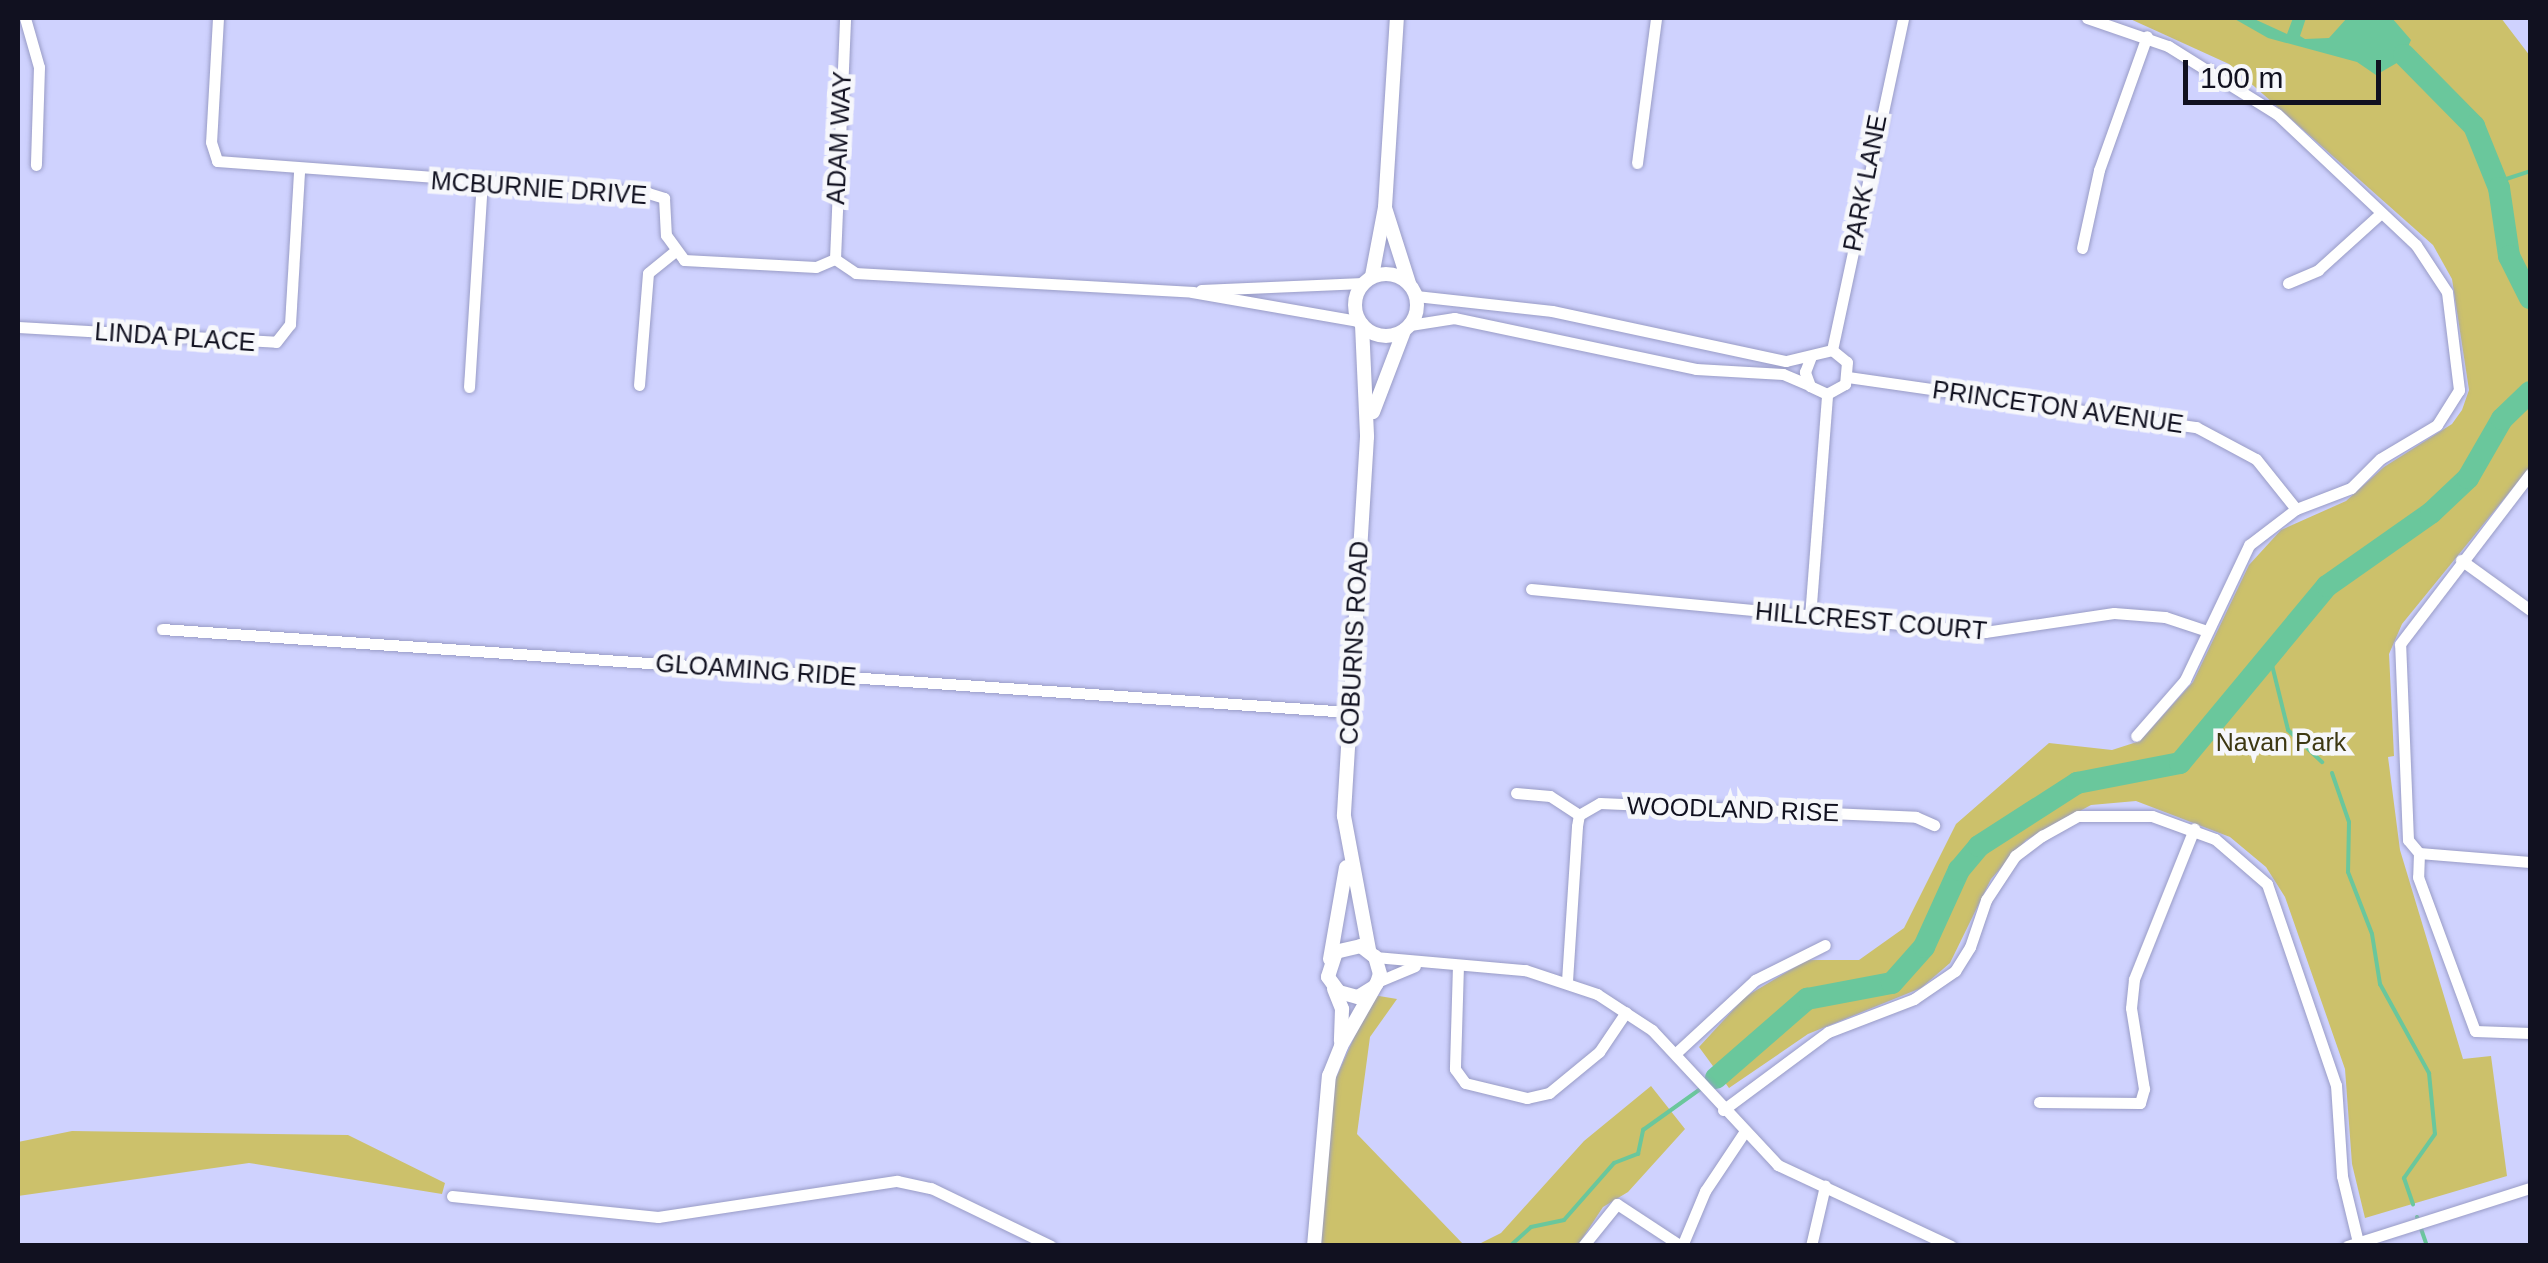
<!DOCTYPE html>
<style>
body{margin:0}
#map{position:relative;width:2548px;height:1263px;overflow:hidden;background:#cfd2fe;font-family:Arial,sans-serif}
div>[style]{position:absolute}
.green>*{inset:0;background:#ccc16b}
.water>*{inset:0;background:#6ac79c}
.stream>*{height:4px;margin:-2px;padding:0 2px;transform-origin:2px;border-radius:2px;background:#6ac79c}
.river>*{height:22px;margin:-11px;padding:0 11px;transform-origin:11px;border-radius:11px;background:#6ac79c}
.roads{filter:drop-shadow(0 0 2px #999cc6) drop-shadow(0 0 2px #999cc6)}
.minor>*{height:11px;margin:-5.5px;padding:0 5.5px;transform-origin:5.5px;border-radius:5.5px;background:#fff}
.tertiary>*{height:14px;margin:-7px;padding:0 7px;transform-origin:7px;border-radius:7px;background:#fff}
.tertiary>.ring{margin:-7px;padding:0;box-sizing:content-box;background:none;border:14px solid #fff;border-radius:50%}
span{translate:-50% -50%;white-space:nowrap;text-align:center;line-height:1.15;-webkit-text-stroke:9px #f6f7fb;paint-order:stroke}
.street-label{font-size:25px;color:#111120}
.park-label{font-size:25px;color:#3d3812}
.frame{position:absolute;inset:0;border:20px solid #111120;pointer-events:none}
.scale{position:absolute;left:2183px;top:60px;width:198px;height:45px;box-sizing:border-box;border:5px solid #111120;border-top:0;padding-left:12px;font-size:30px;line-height:35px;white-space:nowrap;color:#111120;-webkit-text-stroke:8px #f6f7fb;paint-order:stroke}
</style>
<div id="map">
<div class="green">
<div style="clip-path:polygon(2128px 18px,2501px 18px,2530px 56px,2530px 467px,2402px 624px,2389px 654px,2394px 756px,2388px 757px,2400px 850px,2463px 1059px,2491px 1056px,2507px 1176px,2365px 1218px,2352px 1164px,2345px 1069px,2285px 897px,2266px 867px,2230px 837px,2136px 801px,2091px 805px,2026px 840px,1991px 879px,1950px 963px,1921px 988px,1808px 1034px,1729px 1088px,1699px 1047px,1745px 997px,1807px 960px,1859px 960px,1904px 928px,1956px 824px,2049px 743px,2112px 750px,2140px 741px,2193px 682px,2249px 565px,2281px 530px,2346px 501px,2384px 467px,2452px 424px,2462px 410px,2469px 390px,2452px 279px,2433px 245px,2229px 64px)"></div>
<div style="clip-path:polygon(1373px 995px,1397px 999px,1370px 1037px,1357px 1134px,1464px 1245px,1317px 1246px,1325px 1103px)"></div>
<div style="clip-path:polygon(1651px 1086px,1685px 1129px,1628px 1192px,1603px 1207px,1578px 1245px,1475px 1246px,1501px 1233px,1584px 1141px)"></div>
<div style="clip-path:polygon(72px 1131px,348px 1135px,445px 1183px,442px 1194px,249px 1163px,18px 1196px,18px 1142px)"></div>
</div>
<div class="water">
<div style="clip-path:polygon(2233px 18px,2252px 18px,2287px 34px,2293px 18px,2306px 18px,2300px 36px,2305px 39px,2329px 38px,2347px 18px,2392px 18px,2411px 40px,2402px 60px,2376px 75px,2357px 62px,2268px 38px)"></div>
</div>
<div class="stream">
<div style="left:2497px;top:182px;width:35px;rotate:-18deg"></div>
<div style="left:2270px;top:657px;width:75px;rotate:76.1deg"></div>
<div style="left:2288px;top:730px;width:47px;rotate:43.3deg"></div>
<div style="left:2332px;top:773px;width:52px;rotate:70.9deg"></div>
<div style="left:2349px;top:822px;width:50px;rotate:91.1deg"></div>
<div style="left:2348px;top:872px;width:66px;rotate:68.8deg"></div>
<div style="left:2372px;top:934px;width:51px;rotate:80.9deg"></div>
<div style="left:2380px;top:984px;width:102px;rotate:61.2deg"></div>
<div style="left:2429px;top:1073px;width:61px;rotate:84.4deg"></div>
<div style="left:2435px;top:1134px;width:54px;rotate:125.2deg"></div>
<div style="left:2404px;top:1178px;width:28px;rotate:71deg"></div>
<div style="left:2417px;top:1217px;width:31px;rotate:71deg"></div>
<div style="left:1510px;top:1246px;width:28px;rotate:-42deg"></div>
<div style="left:1531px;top:1227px;width:34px;rotate:-12deg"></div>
<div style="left:1564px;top:1220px;width:76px;rotate:-48.7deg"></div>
<div style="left:1614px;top:1163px;width:26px;rotate:-21deg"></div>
<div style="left:1638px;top:1154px;width:25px;rotate:-78deg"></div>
<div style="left:1643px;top:1130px;width:90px;rotate:-35.5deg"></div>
</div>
<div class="river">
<div style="left:2404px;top:55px;width:100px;rotate:45.4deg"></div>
<div style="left:2474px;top:126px;width:67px;rotate:68deg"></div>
<div style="left:2499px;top:188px;width:69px;rotate:81.6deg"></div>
<div style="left:2509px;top:256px;width:47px;rotate:63.4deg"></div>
<div style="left:1716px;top:1078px;width:121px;rotate:-41deg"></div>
<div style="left:1807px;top:999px;width:86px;rotate:-10.7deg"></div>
<div style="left:1892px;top:983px;width:48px;rotate:-48.4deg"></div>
<div style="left:1924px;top:947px;width:85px;rotate:-65.6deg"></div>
<div style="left:1959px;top:870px;width:31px;rotate:-50deg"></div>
<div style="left:1979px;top:846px;width:117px;rotate:-32.7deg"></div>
<div style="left:2077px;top:783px;width:105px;rotate:-11deg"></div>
<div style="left:2180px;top:763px;width:230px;rotate:-50.3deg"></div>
<div style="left:2327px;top:586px;width:127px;rotate:-35.1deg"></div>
<div style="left:2431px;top:513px;width:51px;rotate:-43.4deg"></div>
<div style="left:2468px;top:478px;width:68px;rotate:-60deg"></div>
<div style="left:2502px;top:419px;width:39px;rotate:-44deg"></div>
</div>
<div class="roads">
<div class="minor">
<div style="left:25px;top:18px;width:51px;rotate:74.1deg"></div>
<div style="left:39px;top:67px;width:98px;rotate:91.8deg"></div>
<div style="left:218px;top:18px;width:124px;rotate:93.2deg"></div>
<div style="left:211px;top:142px;width:20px;rotate:72deg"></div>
<div style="left:217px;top:161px;width:432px;rotate:4.2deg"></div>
<div style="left:648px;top:193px;width:17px;rotate:17deg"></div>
<div style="left:664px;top:198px;width:37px;rotate:87deg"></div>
<div style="left:666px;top:235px;width:31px;rotate:54deg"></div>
<div style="left:684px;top:260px;width:132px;rotate:3deg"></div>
<div style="left:816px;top:267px;width:21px;rotate:-23deg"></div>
<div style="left:2087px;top:18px;width:86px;rotate:19.1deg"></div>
<div style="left:2168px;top:46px;width:128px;rotate:32deg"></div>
<div style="left:2277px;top:114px;width:191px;rotate:43.3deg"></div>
<div style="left:2416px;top:245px;width:56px;rotate:56.6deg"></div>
<div style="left:2447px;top:292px;width:99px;rotate:83deg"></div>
<div style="left:2459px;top:390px;width:41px;rotate:122.2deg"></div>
<div style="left:2437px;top:425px;width:66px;rotate:149.2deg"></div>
<div style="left:2380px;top:459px;width:41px;rotate:135deg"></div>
<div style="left:2351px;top:488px;width:59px;rotate:159.1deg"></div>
<div style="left:2296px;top:509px;width:59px;rotate:142.5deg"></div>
<div style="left:2249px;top:545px;width:149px;rotate:115.4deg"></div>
<div style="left:2185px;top:680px;width:74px;rotate:131.2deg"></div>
<div style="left:1637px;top:163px;width:146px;rotate:-82.5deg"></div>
<div style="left:2082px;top:248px;width:80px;rotate:-77.7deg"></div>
<div style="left:2099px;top:170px;width:142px;rotate:-70.3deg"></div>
<div style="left:835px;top:259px;width:25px;rotate:34deg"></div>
<div style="left:856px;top:273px;width:337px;rotate:3.2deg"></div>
<div style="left:1192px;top:292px;width:169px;rotate:9.9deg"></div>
<div style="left:835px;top:259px;width:241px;rotate:-87.6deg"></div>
<div style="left:2288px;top:283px;width:33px;rotate:-23deg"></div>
<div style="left:2318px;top:270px;width:85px;rotate:-42.1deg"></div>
<div style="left:1201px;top:290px;width:162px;rotate:-2.5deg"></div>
<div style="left:1416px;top:296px;width:137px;rotate:6.3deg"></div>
<div style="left:1552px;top:311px;width:239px;rotate:12.1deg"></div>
<div style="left:1786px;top:361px;width:47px;rotate:-13.4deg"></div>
<div style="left:1832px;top:350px;width:19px;rotate:39deg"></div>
<div style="left:1847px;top:362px;width:22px;rotate:95deg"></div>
<div style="left:1845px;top:384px;width:21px;rotate:151deg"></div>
<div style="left:1827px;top:394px;width:19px;rotate:-155deg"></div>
<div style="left:1810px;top:386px;width:15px;rotate:-110deg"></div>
<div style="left:1805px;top:372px;width:17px;rotate:-69deg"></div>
<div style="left:1410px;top:325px;width:45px;rotate:-9deg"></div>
<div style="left:1454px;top:318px;width:247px;rotate:11.9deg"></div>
<div style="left:1696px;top:369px;width:87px;rotate:3.3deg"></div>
<div style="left:1783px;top:374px;width:26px;rotate:23deg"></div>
<div style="left:18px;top:327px;width:258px;rotate:3.3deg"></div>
<div style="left:276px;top:342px;width:23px;rotate:-52deg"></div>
<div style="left:290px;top:324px;width:153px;rotate:-86.6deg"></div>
<div style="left:1832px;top:350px;width:340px;rotate:-77.9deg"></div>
<div style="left:1848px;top:377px;width:352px;rotate:8.2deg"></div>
<div style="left:2196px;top:427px;width:68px;rotate:28.1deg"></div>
<div style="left:2256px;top:459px;width:64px;rotate:51.3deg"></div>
<div style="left:639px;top:385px;width:112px;rotate:-85.4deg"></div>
<div style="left:648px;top:273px;width:32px;rotate:-39deg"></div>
<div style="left:469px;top:387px;width:205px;rotate:-86.4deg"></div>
<div style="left:2461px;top:560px;width:85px;rotate:35.9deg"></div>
<div style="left:1531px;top:589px;width:456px;rotate:5.4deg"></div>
<div style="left:1985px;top:632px;width:130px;rotate:-8.4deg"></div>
<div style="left:2114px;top:613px;width:51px;rotate:4.5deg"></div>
<div style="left:2165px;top:617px;width:44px;rotate:18.4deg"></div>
<div style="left:1810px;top:617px;width:224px;rotate:-85.6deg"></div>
<div style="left:162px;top:629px;width:1190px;rotate:4deg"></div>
<div style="left:1516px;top:793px;width:34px;rotate:5deg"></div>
<div style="left:1550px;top:796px;width:35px;rotate:33deg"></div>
<div style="left:2419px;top:853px;width:17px;rotate:-130deg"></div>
<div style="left:2408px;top:840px;width:196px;rotate:-92.3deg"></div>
<div style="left:2400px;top:644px;width:214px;rotate:-52.6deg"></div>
<div style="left:2419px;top:853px;width:24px;rotate:92deg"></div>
<div style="left:2418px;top:877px;width:164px;rotate:69.7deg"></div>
<div style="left:2475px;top:1031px;width:55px;rotate:2.1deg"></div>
<div style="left:2419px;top:853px;width:111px;rotate:4.6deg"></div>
<div style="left:1375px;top:957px;width:151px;rotate:5deg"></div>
<div style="left:1525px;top:970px;width:76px;rotate:18.4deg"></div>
<div style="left:1597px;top:994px;width:66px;rotate:33.2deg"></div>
<div style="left:1652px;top:1030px;width:185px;rotate:47deg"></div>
<div style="left:1778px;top:1165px;width:191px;rotate:25.1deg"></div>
<div style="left:1458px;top:965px;width:104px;rotate:91.7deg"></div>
<div style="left:1455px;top:1069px;width:17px;rotate:54deg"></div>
<div style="left:1465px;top:1083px;width:64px;rotate:13.6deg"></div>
<div style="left:1527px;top:1098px;width:23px;rotate:-13deg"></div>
<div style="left:1549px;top:1093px;width:65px;rotate:-39.4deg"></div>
<div style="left:1599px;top:1052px;width:48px;rotate:-56deg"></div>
<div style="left:1567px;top:981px;width:155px;rotate:-86.3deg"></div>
<div style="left:1577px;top:826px;width:11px;rotate:-80deg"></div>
<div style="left:1579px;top:815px;width:24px;rotate:-30deg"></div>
<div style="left:1600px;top:803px;width:316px;rotate:2.5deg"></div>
<div style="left:1916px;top:817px;width:20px;rotate:24deg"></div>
<div style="left:1377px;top:982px;width:41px;rotate:-22.8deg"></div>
<div style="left:1676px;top:1053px;width:108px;rotate:-42.7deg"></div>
<div style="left:1755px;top:980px;width:78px;rotate:-26.6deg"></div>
<div style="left:2039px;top:1102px;width:101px;rotate:0.6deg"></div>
<div style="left:2140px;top:1103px;width:15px;rotate:-74deg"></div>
<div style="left:2144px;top:1089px;width:82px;rotate:-99.1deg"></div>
<div style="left:2131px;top:1008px;width:29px;rotate:-84deg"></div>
<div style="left:2134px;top:979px;width:162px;rotate:-68.2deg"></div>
<div style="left:1723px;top:1110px;width:131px;rotate:-36.6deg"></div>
<div style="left:1828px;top:1032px;width:92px;rotate:-21deg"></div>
<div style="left:1914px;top:999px;width:50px;rotate:-34.3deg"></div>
<div style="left:1955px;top:971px;width:28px;rotate:-58deg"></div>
<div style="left:1970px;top:947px;width:50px;rotate:-71.2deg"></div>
<div style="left:1986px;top:900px;width:53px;rotate:-56.6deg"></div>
<div style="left:2015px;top:856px;width:34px;rotate:-37deg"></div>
<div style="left:2042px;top:836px;width:41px;rotate:-29.1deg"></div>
<div style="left:2078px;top:816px;width:74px"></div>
<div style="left:2152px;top:816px;width:67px;rotate:20.1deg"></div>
<div style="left:2215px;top:839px;width:69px;rotate:40.9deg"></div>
<div style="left:2267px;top:884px;width:213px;rotate:71.1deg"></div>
<div style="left:2336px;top:1085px;width:91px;rotate:86.2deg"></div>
<div style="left:2342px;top:1176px;width:68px;rotate:76.4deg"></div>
<div style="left:452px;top:1196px;width:207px;rotate:5.8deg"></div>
<div style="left:658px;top:1217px;width:242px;rotate:-8.6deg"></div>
<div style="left:897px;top:1181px;width:35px;rotate:12deg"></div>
<div style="left:931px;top:1188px;width:133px;rotate:25.8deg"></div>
<div style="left:1583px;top:1246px;width:54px;rotate:-51deg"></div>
<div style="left:1617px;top:1204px;width:77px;rotate:33.3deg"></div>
<div style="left:1682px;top:1246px;width:60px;rotate:-67.3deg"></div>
<div style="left:1705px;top:1191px;width:69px;rotate:-56.3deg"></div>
<div style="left:1811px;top:1246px;width:62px;rotate:-76.9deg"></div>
<div style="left:2347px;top:1246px;width:192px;rotate:-17.6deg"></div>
</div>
<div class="tertiary">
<div style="left:1385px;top:208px;width:79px;rotate:72.3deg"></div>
<div class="ring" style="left:1355px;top:274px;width:48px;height:48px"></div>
<div style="left:1372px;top:276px;width:70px;rotate:-79.3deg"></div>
<div style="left:1385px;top:207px;width:189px;rotate:-86.4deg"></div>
<div style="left:1362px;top:325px;width:112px;rotate:87.4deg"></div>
<div style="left:1367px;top:437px;width:380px;rotate:93.5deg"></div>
<div style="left:1344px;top:816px;width:136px;rotate:79.4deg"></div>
<div style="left:1373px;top:412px;width:87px;rotate:-69.1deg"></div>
<div style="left:1330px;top:959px;width:93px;rotate:-80.1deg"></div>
<div style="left:1334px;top:989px;width:22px;rotate:68deg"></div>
<div style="left:1342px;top:1009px;width:32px;rotate:92deg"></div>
<div style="left:1314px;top:1246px;width:171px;rotate:-85deg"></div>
<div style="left:1329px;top:1076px;width:32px;rotate:-68deg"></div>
<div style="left:1341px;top:1046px;width:73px;rotate:-60.3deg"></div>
<div style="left:1377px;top:983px;width:9px;rotate:-72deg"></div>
<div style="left:1380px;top:974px;width:18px;rotate:-106deg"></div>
<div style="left:1375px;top:957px;width:18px;rotate:-142deg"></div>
<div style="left:1361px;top:946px;width:26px;rotate:167deg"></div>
<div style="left:1336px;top:952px;width:26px;rotate:108deg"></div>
<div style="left:1328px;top:977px;width:19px;rotate:54deg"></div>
<div style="left:1339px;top:992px;width:20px;rotate:15deg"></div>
<div style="left:1358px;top:997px;width:19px;rotate:-32deg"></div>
</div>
</div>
<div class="street-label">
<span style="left:839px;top:138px;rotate:-87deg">ADAM WAY</span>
<span style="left:1865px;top:183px;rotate:-79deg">PARK LANE</span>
<span style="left:539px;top:188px;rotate:4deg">MCBURNIE DRIVE</span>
<span style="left:175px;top:337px;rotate:4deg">LINDA PLACE</span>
<span style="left:2058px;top:407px;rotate:8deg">PRINCETON AVENUE</span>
<span style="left:1871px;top:621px;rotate:5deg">HILLCREST COURT</span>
<span style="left:1354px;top:643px;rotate:-87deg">COBURNS ROAD</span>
<span style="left:756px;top:670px;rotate:4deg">GLOAMING RIDE</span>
<span style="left:1733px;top:809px;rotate:2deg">WOODLAND RISE</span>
</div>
<div class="park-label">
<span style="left:2281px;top:742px">Navan Park</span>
</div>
<div class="frame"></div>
<div class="scale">100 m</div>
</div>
